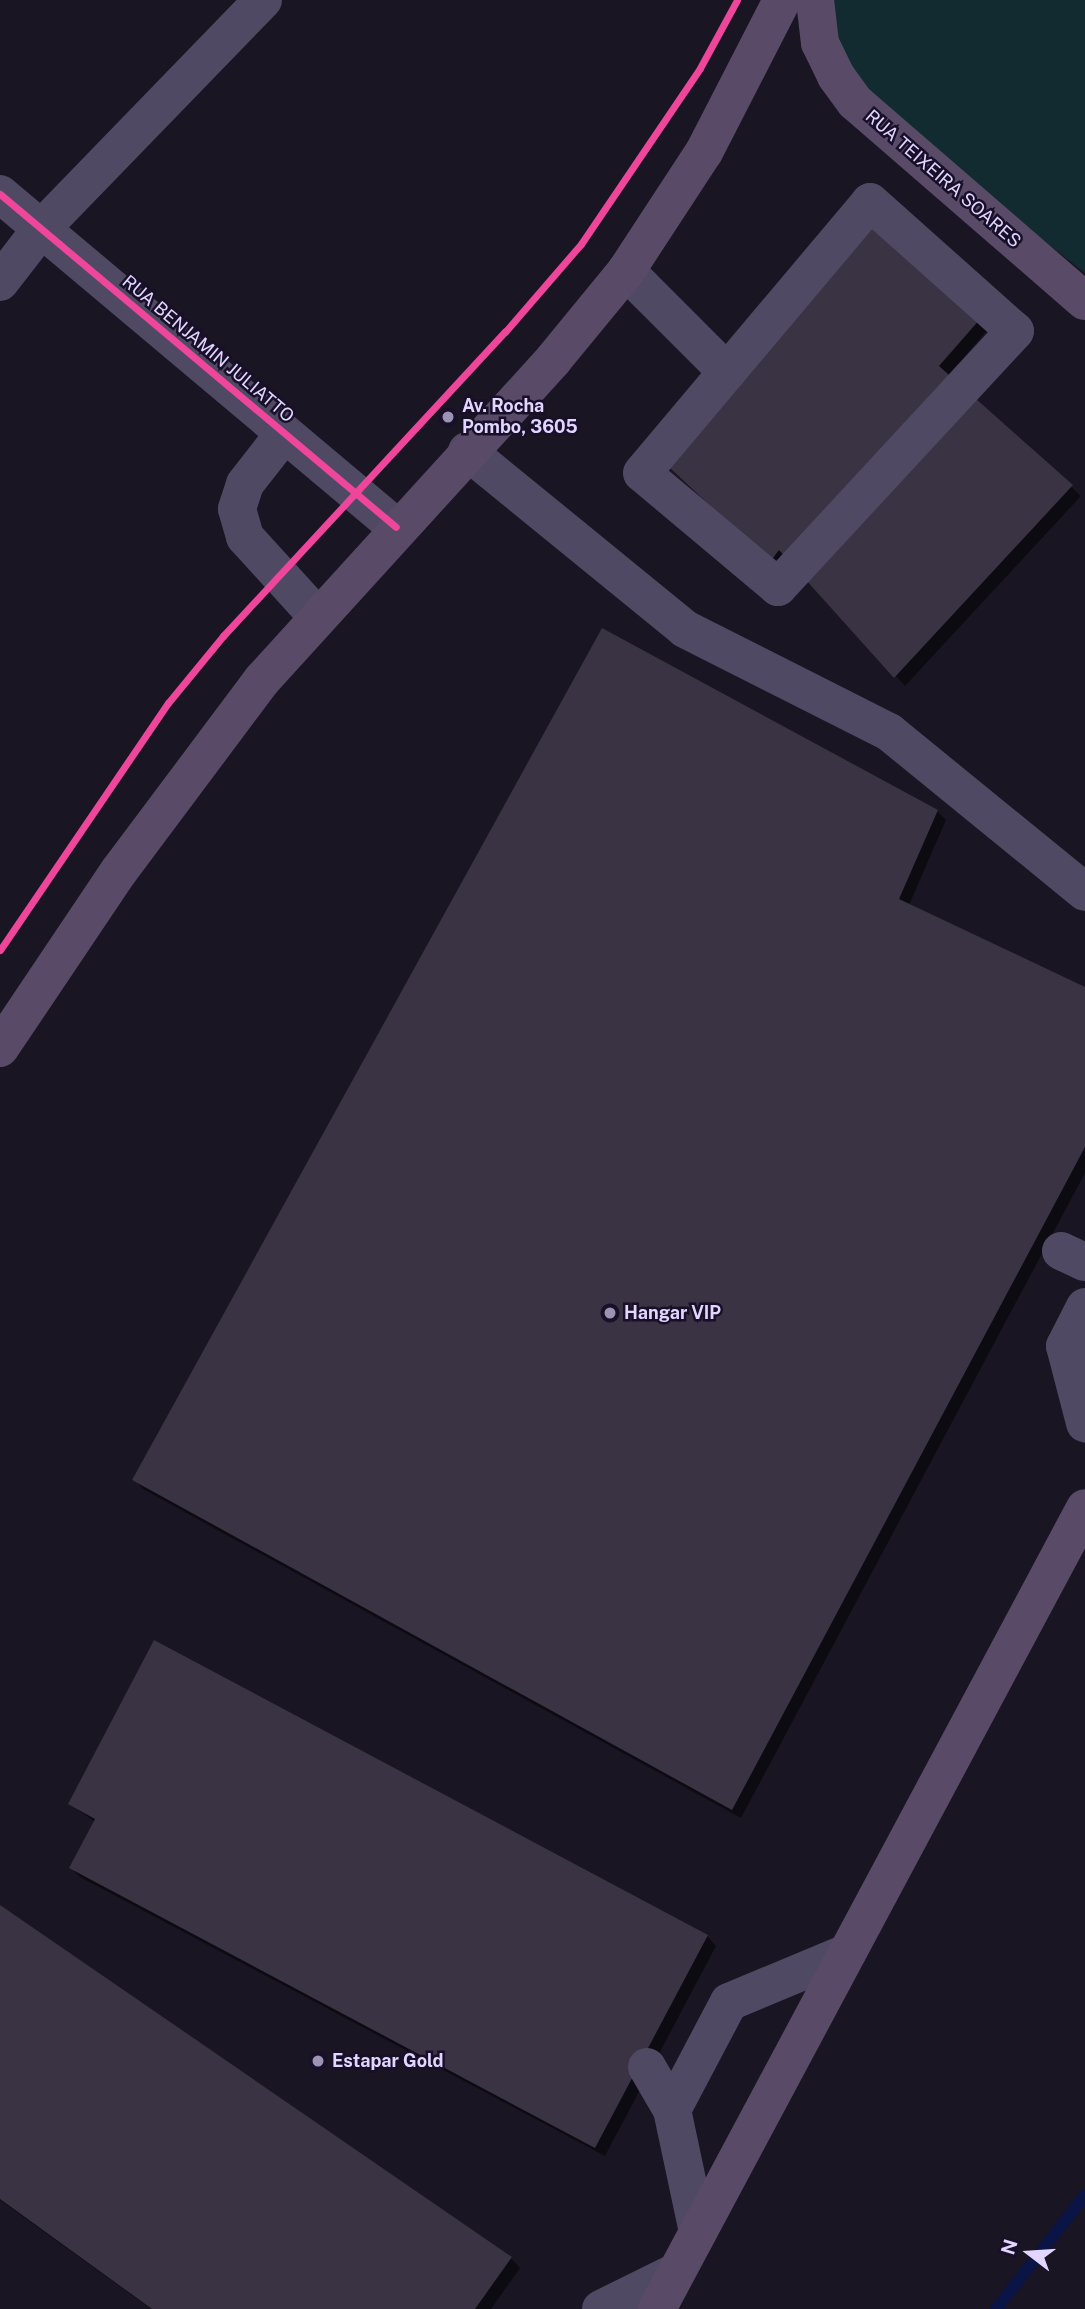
<!DOCTYPE html>
<style>
body{margin:0}
#map{position:relative;width:1085px;height:2309px;overflow:hidden;background:#191522;font-family:"Public Sans",sans-serif}
div>[style]{position:absolute}
.green>*{inset:0;background:#122b30}
.shadow>*{inset:0;background:#0007}
.stream>*{height:12px;margin:-6px;padding:0 6px;transform-origin:6px;border-radius:6px;background:#0a1445}
.building>*{inset:0;background:#393344}
.minor>*{height:38px;margin:-19px;padding:0 19px;transform-origin:19px;border-radius:19px;background:#4f4963}
.major>*{height:38px;margin:-19px;padding:0 19px;transform-origin:19px;border-radius:19px;background:#594b68}
.cycleway>*{height:7px;margin:-3.5px;padding:0 3.5px;transform-origin:3.5px;border-radius:3.5px;background:#ed469a}
.dots>*{width:19px;height:19px;translate:-50% -50%;box-sizing:border-box;border:4px solid #180f28;border-radius:50%}
span{translate:-50% -50%;white-space:nowrap;text-align:center;line-height:1.15;-webkit-text-stroke:5px #180f28;paint-order:stroke}
.street-label{font-size:18px;color:#e2d6ff}
.poi-label{font-size:18px;color:#e2d6ff;font-weight:700}
.left{translate:0 -50%;text-align:left}
.north{position:absolute;left:994px;top:2218px;width:70px;height:70px;-webkit-text-stroke:5px #180f28;paint-order:stroke;rotate:287deg;font-size:19px;font-weight:700;line-height:28px;text-align:center;color:#e2d6ff}
.north::after{content:'';display:block;margin:auto;width:24px;height:32px;background:#e2d6ff;clip-path:polygon(50% 0,100% 100%,50% 72%,0 100%)}
</style>
<div id="map">
<div class="green">
<div style="clip-path:polygon(827px 0,1085px 0,1085px 273px,879px 112px,854px 88px)"></div>
</div>
<div class="shadow">
<div style="clip-path:polygon(871px 224px,989px 328px,948px 376px,1081px 496px,905px 686px,788px 559px,781px 569px,681px 476px)"></div>
<div style="clip-path:polygon(937px 811px,946px 820px,909px 905px,1085px 989px,1085px 1173px,741px 1818px,143px 1489px,134px 1479px)"></div>
<div style="clip-path:polygon(70px 1804px,707px 1936px,716px 1946px,605px 2156px,80px 1877px,71px 1868px,95px 1822px)"></div>
<div style="clip-path:polygon(0 1907px,511px 2258px,520px 2268px,491px 2309px,151px 2309px,0 2200px)"></div>
</div>
<div class="stream">
<div style="left:996px;top:2309px;width:145px;rotate:-52deg"></div>
</div>
<div class="building">
<div style="clip-path:polygon(871px 221px,981px 318px,939px 366px,1073px 485px,894px 678px,779px 550px,770px 562px,669px 467px)"></div>
<div style="clip-path:polygon(602px 628px,938px 810px,899px 899px,1085px 987px,1085px 1147px,732px 1810px,132px 1480px)"></div>
<div style="clip-path:polygon(154px 1640px,708px 1935px,595px 2148px,69px 1868px,95px 1819px,68px 1804px)"></div>
<div style="clip-path:polygon(0 1905px,512px 2257px,475px 2309px,152px 2309px,0 2199px)"></div>
</div>
<div class="minor">
<div style="left:0;top:194px;width:517px;rotate:40.06deg"></div>
<div style="left:870px;top:202px;width:194px;rotate:41.7deg"></div>
<div style="left:1015px;top:331px;width:349px;rotate:132.8deg"></div>
<div style="left:778px;top:587px;width:177px;rotate:-140deg"></div>
<div style="left:642px;top:473px;width:354px;rotate:-49.9deg"></div>
<div style="left:626px;top:271px;width:143px;rotate:45deg"></div>
<div style="left:0;top:282px;width:67px;rotate:-52.3deg"></div>
<div style="left:41px;top:229px;width:319px;rotate:-45.9deg"></div>
<div style="left:284px;top:434px;width:63px;rotate:128deg"></div>
<div style="left:245px;top:484px;width:26px;rotate:108deg"></div>
<div style="left:237px;top:509px;width:29px;rotate:74deg"></div>
<div style="left:245px;top:537px;width:107px;rotate:47.7deg"></div>
<div style="left:467px;top:451px;width:281px;rotate:39.2deg"></div>
<div style="left:685px;top:629px;width:229px;rotate:26.8deg"></div>
<div style="left:889px;top:732px;width:253px;rotate:39.2deg"></div>
<div style="left:1061px;top:1251px;width:26px;rotate:25deg"></div>
<div style="left:1085px;top:1307px;width:44px;rotate:117.1deg"></div>
<div style="left:1065px;top:1346px;width:80px;rotate:75.4deg"></div>
<div style="left:647px;top:2067px;width:50px;rotate:59.8deg"></div>
<div style="left:698px;top:2232px;width:125px;rotate:-102deg"></div>
<div style="left:672px;top:2110px;width:122px;rotate:-62.2deg"></div>
<div style="left:729px;top:2002px;width:128px;rotate:-22.6deg"></div>
<div style="left:601px;top:2309px;width:84px;rotate:-26.3deg"></div>
</div>
<div class="major">
<div style="left:815px;top:0;width:43px;rotate:83.4deg"></div>
<div style="left:820px;top:43px;width:37px;rotate:64deg"></div>
<div style="left:836px;top:76px;width:32px;rotate:54deg"></div>
<div style="left:855px;top:102px;width:304px;rotate:40.9deg"></div>
<div style="left:0;top:1048px;width:213px;rotate:-56.1deg"></div>
<div style="left:119px;top:871px;width:239px;rotate:-53.2deg"></div>
<div style="left:262px;top:680px;width:433px;rotate:-47.7deg"></div>
<div style="left:553px;top:360px;width:115px;rotate:-50.6deg"></div>
<div style="left:626px;top:271px;width:142px;rotate:-56.8deg"></div>
<div style="left:704px;top:152px;width:171px;rotate:-62.8deg"></div>
<div style="left:657px;top:2309px;width:908px;rotate:-61.88deg"></div>
</div>
<div class="cycleway">
<div style="left:0;top:194px;width:517px;rotate:40.06deg"></div>
<div style="left:0;top:950px;width:299px;rotate:-55.8deg"></div>
<div style="left:168px;top:703px;width:87px;rotate:-50.6deg"></div>
<div style="left:223px;top:636px;width:415px;rotate:-47.2deg"></div>
<div style="left:505px;top:332px;width:116px;rotate:-49.2deg"></div>
<div style="left:581px;top:244px;width:212px;rotate:-55.9deg"></div>
<div style="left:700px;top:68px;width:77px;rotate:-61.4deg"></div>
</div>
<div class="dots">
<div style="left:448px;top:417px;background:#9c92b2"></div>
<div style="left:610px;top:1313px;background:#9c92b2"></div>
<div style="left:318px;top:2061px;background:#9c92b2"></div>
</div>
<div class="street-label">
<span style="left:943px;top:179px;rotate:41deg">RUA TEIXEIRA SOARES</span>
<span style="left:208px;top:349px;rotate:40deg">RUA BENJAMIN JULIATTO</span>
</div>
<div class="poi-label">
<span class="left" style="left:462px;top:417px">Av. Rocha<br>Pombo, 3605</span>
<span class="left" style="left:624px;top:1313px">Hangar VIP</span>
<span class="left" style="left:332px;top:2061px">Estapar Gold</span>
</div>
<div class="north">N</div>
</div>
